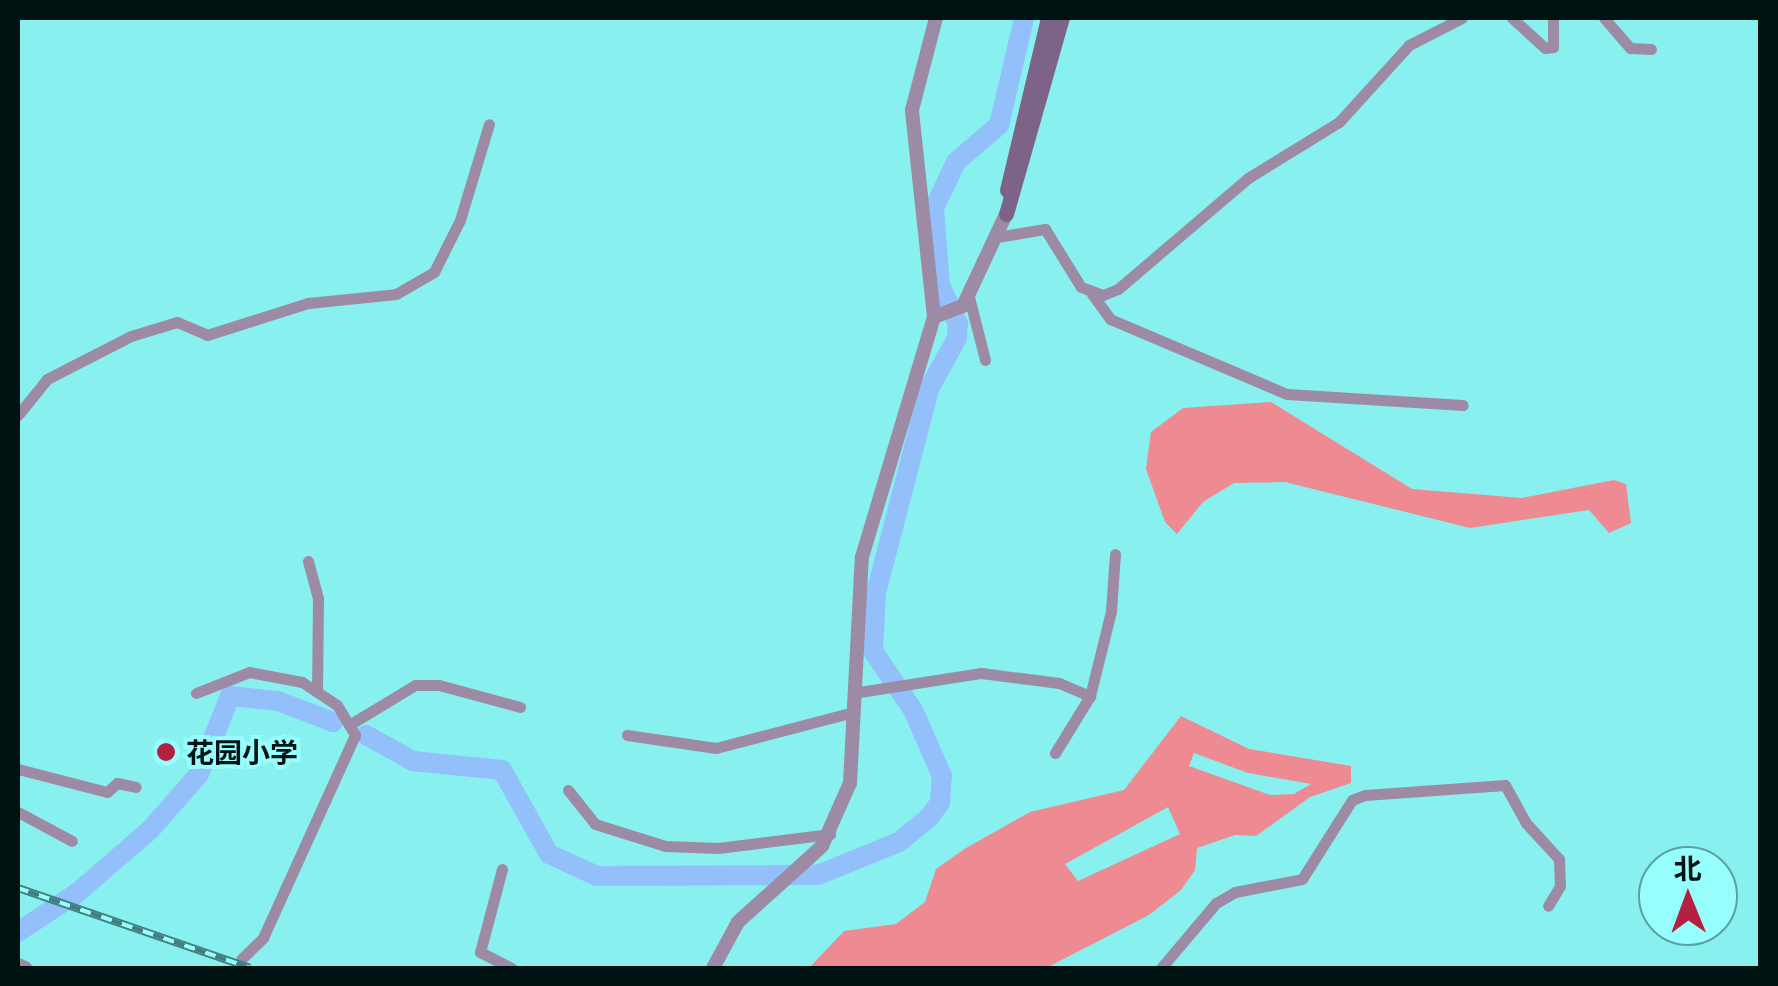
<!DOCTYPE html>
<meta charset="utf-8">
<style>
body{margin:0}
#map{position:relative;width:1778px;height:986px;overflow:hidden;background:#89f0f0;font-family:"Noto Sans","Noto Sans SC",sans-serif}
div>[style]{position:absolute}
.forest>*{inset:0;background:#ed8a92}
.river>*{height:20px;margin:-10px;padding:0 10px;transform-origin:10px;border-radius:10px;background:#93c0fa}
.minor>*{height:11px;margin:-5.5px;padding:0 5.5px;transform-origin:5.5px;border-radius:5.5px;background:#9d8ba5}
.tertiary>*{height:14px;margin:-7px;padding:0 7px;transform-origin:7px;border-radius:7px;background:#9d8ba5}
.secondary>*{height:15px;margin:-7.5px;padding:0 7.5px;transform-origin:7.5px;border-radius:7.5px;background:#7e6389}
.rail>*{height:8px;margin-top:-4px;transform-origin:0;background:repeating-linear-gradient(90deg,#97fefe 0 11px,#427e7e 0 22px);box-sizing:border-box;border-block:2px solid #427e7e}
.dots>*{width:28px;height:28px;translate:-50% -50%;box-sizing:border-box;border:5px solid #97fefe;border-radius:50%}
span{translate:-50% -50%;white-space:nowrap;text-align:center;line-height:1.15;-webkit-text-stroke:8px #97fefe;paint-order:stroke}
.poi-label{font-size:28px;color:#001313;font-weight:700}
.left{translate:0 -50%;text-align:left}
.frame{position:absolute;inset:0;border:20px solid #001313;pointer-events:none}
.north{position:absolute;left:1638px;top:846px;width:100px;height:100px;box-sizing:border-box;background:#97fefe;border:2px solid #5ba0a0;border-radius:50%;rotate:359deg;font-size:28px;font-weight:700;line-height:40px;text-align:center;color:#001313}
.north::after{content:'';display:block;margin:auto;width:35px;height:45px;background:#b32040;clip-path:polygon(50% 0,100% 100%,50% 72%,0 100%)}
</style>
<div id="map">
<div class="forest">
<div style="clip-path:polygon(1271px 402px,1412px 489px,1522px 498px,1614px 480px,1626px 484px,1631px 523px,1609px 533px,1589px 510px,1470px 528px,1285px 482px,1234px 483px,1203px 502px,1177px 534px,1165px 522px,1146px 469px,1151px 432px,1183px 408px)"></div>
<div style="clip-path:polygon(evenodd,1181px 716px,1249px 749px,1351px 766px,1351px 783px,1310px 797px,1256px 836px,1235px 835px,1197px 848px,1195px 870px,1181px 890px,1149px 915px,1046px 968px,809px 968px,844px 931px,896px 924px,925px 902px,936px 869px,966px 848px,1030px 812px,1124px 790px,1181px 716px,1194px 753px,1248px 773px,1311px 784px,1294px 794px,1270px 795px,1189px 766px,1194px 753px,1181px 716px,1168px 807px,1180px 834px,1078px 881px,1065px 864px,1168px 807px)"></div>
</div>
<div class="river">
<div style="left:366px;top:735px;width:54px;rotate:29deg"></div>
<div style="left:413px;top:761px;width:89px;rotate:5.8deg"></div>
<div style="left:502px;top:770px;width:96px;rotate:60.8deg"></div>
<div style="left:549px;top:854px;width:53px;rotate:24.6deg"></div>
<div style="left:597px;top:876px;width:221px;rotate:-0.3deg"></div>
<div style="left:818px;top:875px;width:87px;rotate:-22.2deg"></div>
<div style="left:899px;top:842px;width:38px;rotate:-39deg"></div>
<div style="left:929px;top:818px;width:19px;rotate:-55deg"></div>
<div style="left:940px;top:802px;width:26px;rotate:-86deg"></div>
<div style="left:942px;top:776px;width:72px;rotate:-113.7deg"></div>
<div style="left:913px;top:710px;width:71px;rotate:-124.1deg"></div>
<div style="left:873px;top:651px;width:58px;rotate:-87deg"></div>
<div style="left:876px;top:593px;width:211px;rotate:-75.4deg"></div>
<div style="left:929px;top:389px;width:58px;rotate:-61.2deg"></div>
<div style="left:957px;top:338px;width:14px;rotate:-86deg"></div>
<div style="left:958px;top:324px;width:43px;rotate:-114.8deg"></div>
<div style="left:940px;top:285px;width:77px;rotate:-94.5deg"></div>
<div style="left:934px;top:208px;width:51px;rotate:-64.4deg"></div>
<div style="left:956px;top:162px;width:57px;rotate:-40.7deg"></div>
<div style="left:999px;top:125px;width:110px;rotate:-76.8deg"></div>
<div style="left:18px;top:932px;width:71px;rotate:-33.5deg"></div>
<div style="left:77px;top:893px;width:96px;rotate:-40.8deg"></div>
<div style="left:150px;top:830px;width:74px;rotate:-48.8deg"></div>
<div style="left:199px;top:774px;width:84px;rotate:-68.3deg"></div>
<div style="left:230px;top:696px;width:48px;rotate:5.9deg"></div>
<div style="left:278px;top:701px;width:59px;rotate:20.9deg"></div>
</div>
<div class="minor">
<div style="left:1512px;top:18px;width:45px;rotate:42.3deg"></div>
<div style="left:1545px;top:48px;width:8px;rotate:-7deg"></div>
<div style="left:1553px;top:47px;width:29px;rotate:-90deg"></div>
<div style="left:1604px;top:18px;width:40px;rotate:49deg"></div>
<div style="left:1630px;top:48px;width:21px;rotate:3deg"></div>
<div style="left:997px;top:237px;width:49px;rotate:-9.5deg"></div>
<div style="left:1045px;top:229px;width:68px;rotate:58.2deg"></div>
<div style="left:1081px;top:287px;width:23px;rotate:20deg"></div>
<div style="left:1103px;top:295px;width:16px;rotate:-22deg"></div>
<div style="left:1118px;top:289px;width:171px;rotate:-40.5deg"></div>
<div style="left:1248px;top:178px;width:107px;rotate:-31.6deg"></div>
<div style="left:1339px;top:122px;width:104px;rotate:-47.7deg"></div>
<div style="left:1409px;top:45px;width:59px;rotate:-27deg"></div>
<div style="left:1092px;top:294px;width:31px;rotate:54deg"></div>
<div style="left:1110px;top:319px;width:192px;rotate:23deg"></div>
<div style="left:1287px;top:394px;width:176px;rotate:3.6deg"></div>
<div style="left:969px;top:297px;width:65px;rotate:75.7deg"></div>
<div style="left:18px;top:415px;width:46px;rotate:-51.1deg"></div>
<div style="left:47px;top:379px;width:94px;rotate:-27.1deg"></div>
<div style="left:131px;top:336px;width:48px;rotate:-16.9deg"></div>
<div style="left:177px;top:322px;width:33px;rotate:23deg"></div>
<div style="left:207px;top:335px;width:106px;rotate:-17.6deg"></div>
<div style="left:308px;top:303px;width:88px;rotate:-5.8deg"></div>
<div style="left:396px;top:294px;width:44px;rotate:-30.1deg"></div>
<div style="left:434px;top:272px;width:58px;rotate:-63.4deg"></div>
<div style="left:460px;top:220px;width:100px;rotate:-73.2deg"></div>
<div style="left:308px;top:561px;width:38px;rotate:75deg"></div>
<div style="left:318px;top:598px;width:94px;rotate:90.6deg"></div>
<div style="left:196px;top:693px;width:57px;rotate:-21.6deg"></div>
<div style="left:249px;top:672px;width:54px;rotate:10.7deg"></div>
<div style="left:302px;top:682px;width:42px;rotate:33.3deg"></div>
<div style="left:337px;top:705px;width:35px;rotate:59deg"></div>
<div style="left:355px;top:735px;width:223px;rotate:114.4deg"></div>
<div style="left:263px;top:938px;width:30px;rotate:136deg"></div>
<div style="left:853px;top:693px;width:130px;rotate:-8.9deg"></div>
<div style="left:981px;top:673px;width:79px;rotate:7.3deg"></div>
<div style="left:1059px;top:683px;width:34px;rotate:23deg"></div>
<div style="left:349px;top:725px;width:77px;rotate:-31.2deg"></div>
<div style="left:415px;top:685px;width:24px"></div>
<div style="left:439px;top:685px;width:84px;rotate:15.2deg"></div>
<div style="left:627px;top:735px;width:90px;rotate:8.3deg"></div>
<div style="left:716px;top:748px;width:142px;rotate:-14.7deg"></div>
<div style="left:1055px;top:753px;width:67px;rotate:-58.4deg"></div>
<div style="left:1090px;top:696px;width:88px;rotate:-76.1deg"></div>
<div style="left:1111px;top:611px;width:57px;rotate:-86deg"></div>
<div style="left:18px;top:769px;width:92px;rotate:14.5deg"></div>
<div style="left:107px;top:792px;width:13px;rotate:-42deg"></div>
<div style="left:117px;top:783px;width:19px;rotate:12deg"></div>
<div style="left:568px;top:790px;width:43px;rotate:51.5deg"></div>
<div style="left:595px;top:824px;width:73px;rotate:17.4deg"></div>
<div style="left:665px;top:846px;width:53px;rotate:2.2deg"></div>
<div style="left:718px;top:848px;width:113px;rotate:-7.1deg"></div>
<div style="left:18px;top:812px;width:61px;rotate:28.2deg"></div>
<div style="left:502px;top:869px;width:86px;rotate:104.8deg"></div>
<div style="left:480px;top:952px;width:36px;rotate:27deg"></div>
<div style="left:1161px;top:968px;width:85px;rotate:-49.8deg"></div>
<div style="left:1216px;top:903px;width:22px;rotate:-30deg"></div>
<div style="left:1235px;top:892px;width:68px;rotate:-11deg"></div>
<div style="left:1302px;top:879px;width:93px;rotate:-57.7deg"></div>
<div style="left:1352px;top:800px;width:14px;rotate:-21deg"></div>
<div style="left:1365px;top:795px;width:140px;rotate:-4.1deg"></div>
<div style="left:1505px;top:785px;width:43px;rotate:61.1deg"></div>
<div style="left:1526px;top:823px;width:49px;rotate:47.5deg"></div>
<div style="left:1559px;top:859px;width:27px;rotate:88deg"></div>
<div style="left:1560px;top:886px;width:23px;rotate:121deg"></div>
</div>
<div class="tertiary">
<div style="left:934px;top:317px;width:31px;rotate:-21deg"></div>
<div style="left:963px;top:306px;width:102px;rotate:-64.9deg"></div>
<div style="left:18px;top:965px;width:8px;rotate:23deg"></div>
<div style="left:713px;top:968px;width:52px;rotate:-61.5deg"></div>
<div style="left:738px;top:922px;width:113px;rotate:-42.1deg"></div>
<div style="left:822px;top:846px;width:69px;rotate:-66deg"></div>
<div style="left:850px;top:783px;width:226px;rotate:-87deg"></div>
<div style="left:862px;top:557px;width:251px;rotate:-73.3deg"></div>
<div style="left:934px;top:317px;width:208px;rotate:-96.1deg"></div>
<div style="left:912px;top:110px;width:95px;rotate:-75.4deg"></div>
</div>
<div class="secondary">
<div style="left:1007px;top:190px;width:177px;rotate:-76.6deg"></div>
<div style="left:1006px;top:214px;width:204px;rotate:-74.1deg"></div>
</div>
<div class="rail">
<div style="left:18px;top:888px;width:245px;rotate:19deg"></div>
</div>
<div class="dots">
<div style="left:166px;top:752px;background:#b32040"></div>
</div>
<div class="poi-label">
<span class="left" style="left:186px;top:752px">花园小学</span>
</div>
<div class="frame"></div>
<div class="north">北</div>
</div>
